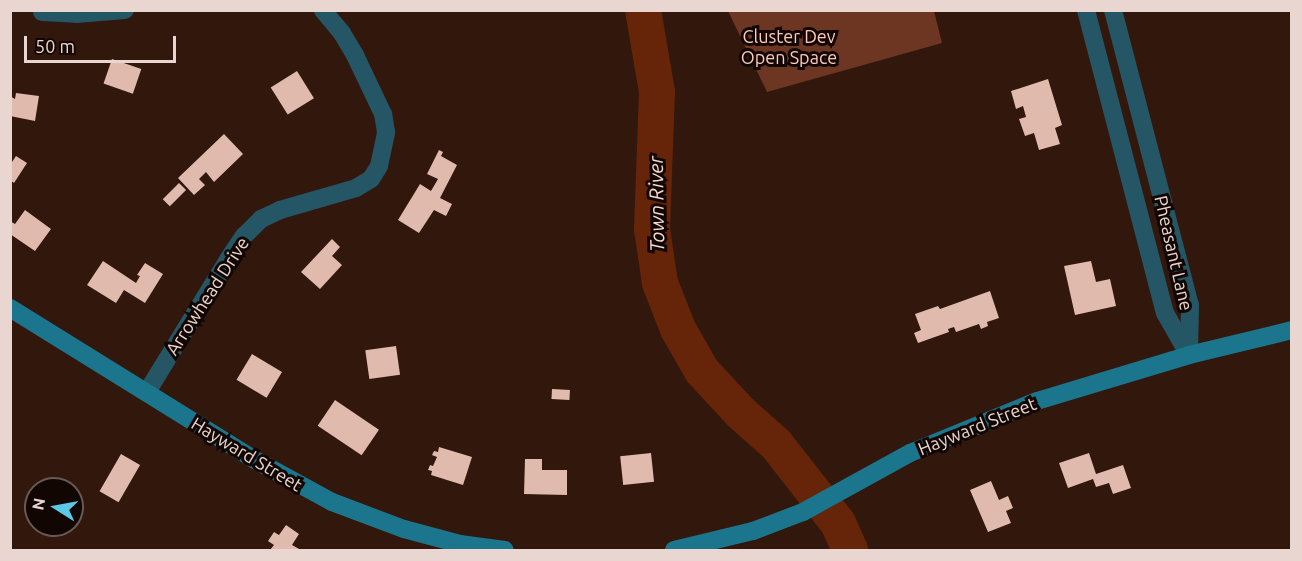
<!DOCTYPE html>
<style>
body{margin:0}
#map{position:relative;width:1302px;height:561px;overflow:hidden;background:#32170d;font-family:Ubuntu,sans-serif}
div>[style]{position:absolute}
.green>*{inset:0;background:#6c3622}
.river>*{height:36px;margin:-18px;padding:0 18px;transform-origin:18px;border-radius:18px;background:#662409}
.building>*{inset:0;background:#e0baad;transform-origin:0 0}
.street>*{height:18px;margin:-9px;padding:0 9px;transform-origin:9px;border-radius:9px;background:#255665}
.secondary>*{height:18px;margin:-9px;padding:0 9px;transform-origin:9px;border-radius:9px;background:#1b758c}
span{translate:-50% -50%;white-space:nowrap;text-align:center;line-height:1.15;-webkit-text-stroke:6px #120603;paint-order:stroke}
.park-label{font-size:18px;color:#fecbb9}
.street-label{font-size:18px;color:#ead6d0}
.water-label{font-size:20px;color:#f5dbd2;font-style:italic}
.frame{position:absolute;inset:0;border:12px solid #ead6d0;pointer-events:none}
.north{position:absolute;left:24px;top:477px;width:60px;height:60px;box-sizing:border-box;background:#120603;border:2px solid #685955;border-radius:50%;rotate:281deg;font-size:16px;font-weight:700;line-height:24px;text-align:center;color:#ead6d0}
.north::after{content:'';display:block;margin:auto;width:21px;height:27px;background:#5bc8e7;clip-path:polygon(50% 0,100% 100%,50% 72%,0 100%)}
.scale{position:absolute;left:24px;top:36px;width:152px;height:27px;box-sizing:border-box;border:3px solid #ead6d0;border-top:0;padding-left:8px;font-size:18px;line-height:21px;white-space:nowrap;color:#ead6d0;-webkit-text-stroke:4px #120603;paint-order:stroke}
</style>
<div id="map">
<div class="green">
<div style="clip-path:polygon(728px 11px,934px 11px,942px 43px,767px 92px)"></div>
</div>
<div class="river">
<div style="left:643px;top:10px;width:83px;rotate:80.3deg"></div>
<div style="left:657px;top:92px;width:137px;rotate:92.1deg"></div>
<div style="left:652px;top:229px;width:55px;rotate:81.6deg"></div>
<div style="left:660px;top:283px;width:49px;rotate:68.6deg"></div>
<div style="left:678px;top:329px;width:48px;rotate:60.3deg"></div>
<div style="left:702px;top:371px;width:57px;rotate:47.1deg"></div>
<div style="left:741px;top:413px;width:47px;rotate:41.5deg"></div>
<div style="left:776px;top:444px;width:100px;rotate:51.9deg"></div>
<div style="left:838px;top:523px;width:30px;rotate:66deg"></div>
</div>
<div class="building">
<div style="left:112px;top:59px;width:31px;height:26px;rotate:19deg"></div>
<div style="left:297px;top:71px;width:32px;height:31px;rotate:58deg"></div>
<div style="clip-path:polygon(1048px 79px,1062px 125px,1055px 128px,1060px 144px,1039px 150px,1034px 133px,1025px 136px,1019px 119px,1026px 117px,1023px 106px,1016px 109px,1011px 91px)"></div>
<div style="clip-path:polygon(16px 93px,39px 96px,35px 121px,10px 116px,10px 96px,15px 99px)"></div>
<div style="clip-path:polygon(224px 134px,243px 154px,214px 182px,206px 172px,199px 179px,205px 185px,194px 195px,178px 178px)"></div>
<div style="clip-path:polygon(439px 150px,443px 152px,441px 156px,457px 165px,440px 198px,452px 204px,446px 216px,434px 210px,419px 233px,398px 220px,420px 184px,431px 191px,438px 179px,427px 174px)"></div>
<div style="clip-path:polygon(16px 156px,27px 163px,14px 183px,10px 180px,10px 165px)"></div>
<div style="left:179px;top:183px;width:10px;height:23px;rotate:45deg"></div>
<div style="clip-path:polygon(25px 210px,51px 229px,35px 251px,10px 234px,10px 221px,15px 224px)"></div>
<div style="clip-path:polygon(332px 239px,340px 247px,332px 256px,342px 265px,320px 289px,301px 272px)"></div>
<div style="clip-path:polygon(103px 261px,136px 283px,140px 276px,137px 275px,145px 263px,163px 274px,145px 303px,124px 290px,116px 303px,87px 285px)"></div>
<div style="clip-path:polygon(1091px 261px,1096px 282px,1110px 279px,1116px 306px,1075px 315px,1064px 266px)"></div>
<div style="clip-path:polygon(990px 291px,999px 318px,987px 322px,988px 326px,981px 329px,979px 324px,956px 332px,954px 327px,948px 329px,949px 332px,918px 343px,914px 333px,921px 330px,915px 314px,938px 306px,940px 309px)"></div>
<div style="left:396px;top:346px;width:29px;height:31px;rotate:82deg"></div>
<div style="left:252px;top:354px;width:35px;height:30px;rotate:31deg"></div>
<div style="left:552px;top:389px;width:18px;height:10px;rotate:3deg"></div>
<div style="left:335px;top:400px;width:53px;height:31px;rotate:34deg"></div>
<div style="clip-path:polygon(439px 447px,472px 457px,463px 485px,431px 475px,432px 471px,428px 470px,430px 465px,433px 466px,437px 457px,432px 455px,434px 451px,438px 452px)"></div>
<div style="left:651px;top:453px;width:29px;height:31px;rotate:84deg"></div>
<div style="clip-path:polygon(1089px 453px,1096px 474px,1123px 465px,1131px 488px,1113px 494px,1109px 483px,1096px 487px,1093px 479px,1068px 488px,1059px 463px)"></div>
<div style="left:121px;top:454px;width:22px;height:43px;rotate:30deg"></div>
<div style="clip-path:polygon(525px 459px,542px 459px,542px 470px,567px 470px,567px 495px,524px 494px)"></div>
<div style="clip-path:polygon(991px 481px,999px 500px,1008px 496px,1013px 508px,1006px 511px,1011px 523px,988px 532px,970px 490px)"></div>
<div style="clip-path:polygon(286px 525px,299px 534px,292px 545px,301px 550px,270px 550px,274px 545px,268px 541px,274px 532px,279px 535px)"></div>
</div>
<div class="street">
<div style="left:1086px;top:10px;width:313px;rotate:75.4deg"></div>
<div style="left:1165px;top:313px;width:48px;rotate:60.3deg"></div>
<div style="left:1113px;top:10px;width:305px;rotate:75.4deg"></div>
<div style="left:1190px;top:305px;width:49px;rotate:91.2deg"></div>
<div style="left:42px;top:12px;width:34px;rotate:3deg"></div>
<div style="left:76px;top:14px;width:49px;rotate:-4.7deg"></div>
<div style="left:147px;top:392px;width:157px;rotate:-58.5deg"></div>
<div style="left:229px;top:258px;width:27px;rotate:-56deg"></div>
<div style="left:244px;top:236px;width:24px;rotate:-45deg"></div>
<div style="left:261px;top:219px;width:21px;rotate:-25deg"></div>
<div style="left:280px;top:210px;width:79px;rotate:-16.1deg"></div>
<div style="left:356px;top:188px;width:17px;rotate:-31deg"></div>
<div style="left:371px;top:179px;width:15px;rotate:-58deg"></div>
<div style="left:379px;top:166px;width:35px;rotate:-78deg"></div>
<div style="left:386px;top:132px;width:18px;rotate:-99deg"></div>
<div style="left:383px;top:114px;width:65px;rotate:-115.4deg"></div>
<div style="left:355px;top:55px;width:26px;rotate:-121deg"></div>
<div style="left:342px;top:33px;width:30px;rotate:-130deg"></div>
</div>
<div class="secondary">
<div style="left:10px;top:308px;width:288px;rotate:31.8deg"></div>
<div style="left:255px;top:460px;width:88px;rotate:28.6deg"></div>
<div style="left:332px;top:502px;width:77px;rotate:20.6deg"></div>
<div style="left:404px;top:529px;width:58px;rotate:15deg"></div>
<div style="left:460px;top:544px;width:45px;rotate:7.6deg"></div>
<div style="left:674px;top:550px;width:81px;rotate:-13.5deg"></div>
<div style="left:753px;top:531px;width:53px;rotate:-20.8deg"></div>
<div style="left:803px;top:512px;width:122px;rotate:-28.9deg"></div>
<div style="left:910px;top:453px;width:137px;rotate:-22.3deg"></div>
<div style="left:1037px;top:401px;width:159px;rotate:-16.8deg"></div>
<div style="left:1189px;top:355px;width:106px;rotate:-13.6deg"></div>
</div>
<div class="park-label">
<span style="left:789px;top:47px">Cluster Dev<br>Open Space</span>
</div>
<div class="street-label">
<span style="left:1174px;top:253px;rotate:77deg">Pheasant Lane</span>
<span style="left:207px;top:296px;rotate:-57deg">Arrowhead Drive</span>
<span style="left:977px;top:426px;rotate:-22deg">Hayward Street</span>
<span style="left:247px;top:454px;rotate:31deg">Hayward Street</span>
</div>
<div class="water-label">
<span style="left:656px;top:204px;rotate:-91deg">Town River</span>
</div>
<div class="frame"></div>
<div class="north">N</div>
<div class="scale">50 m</div>
</div>
